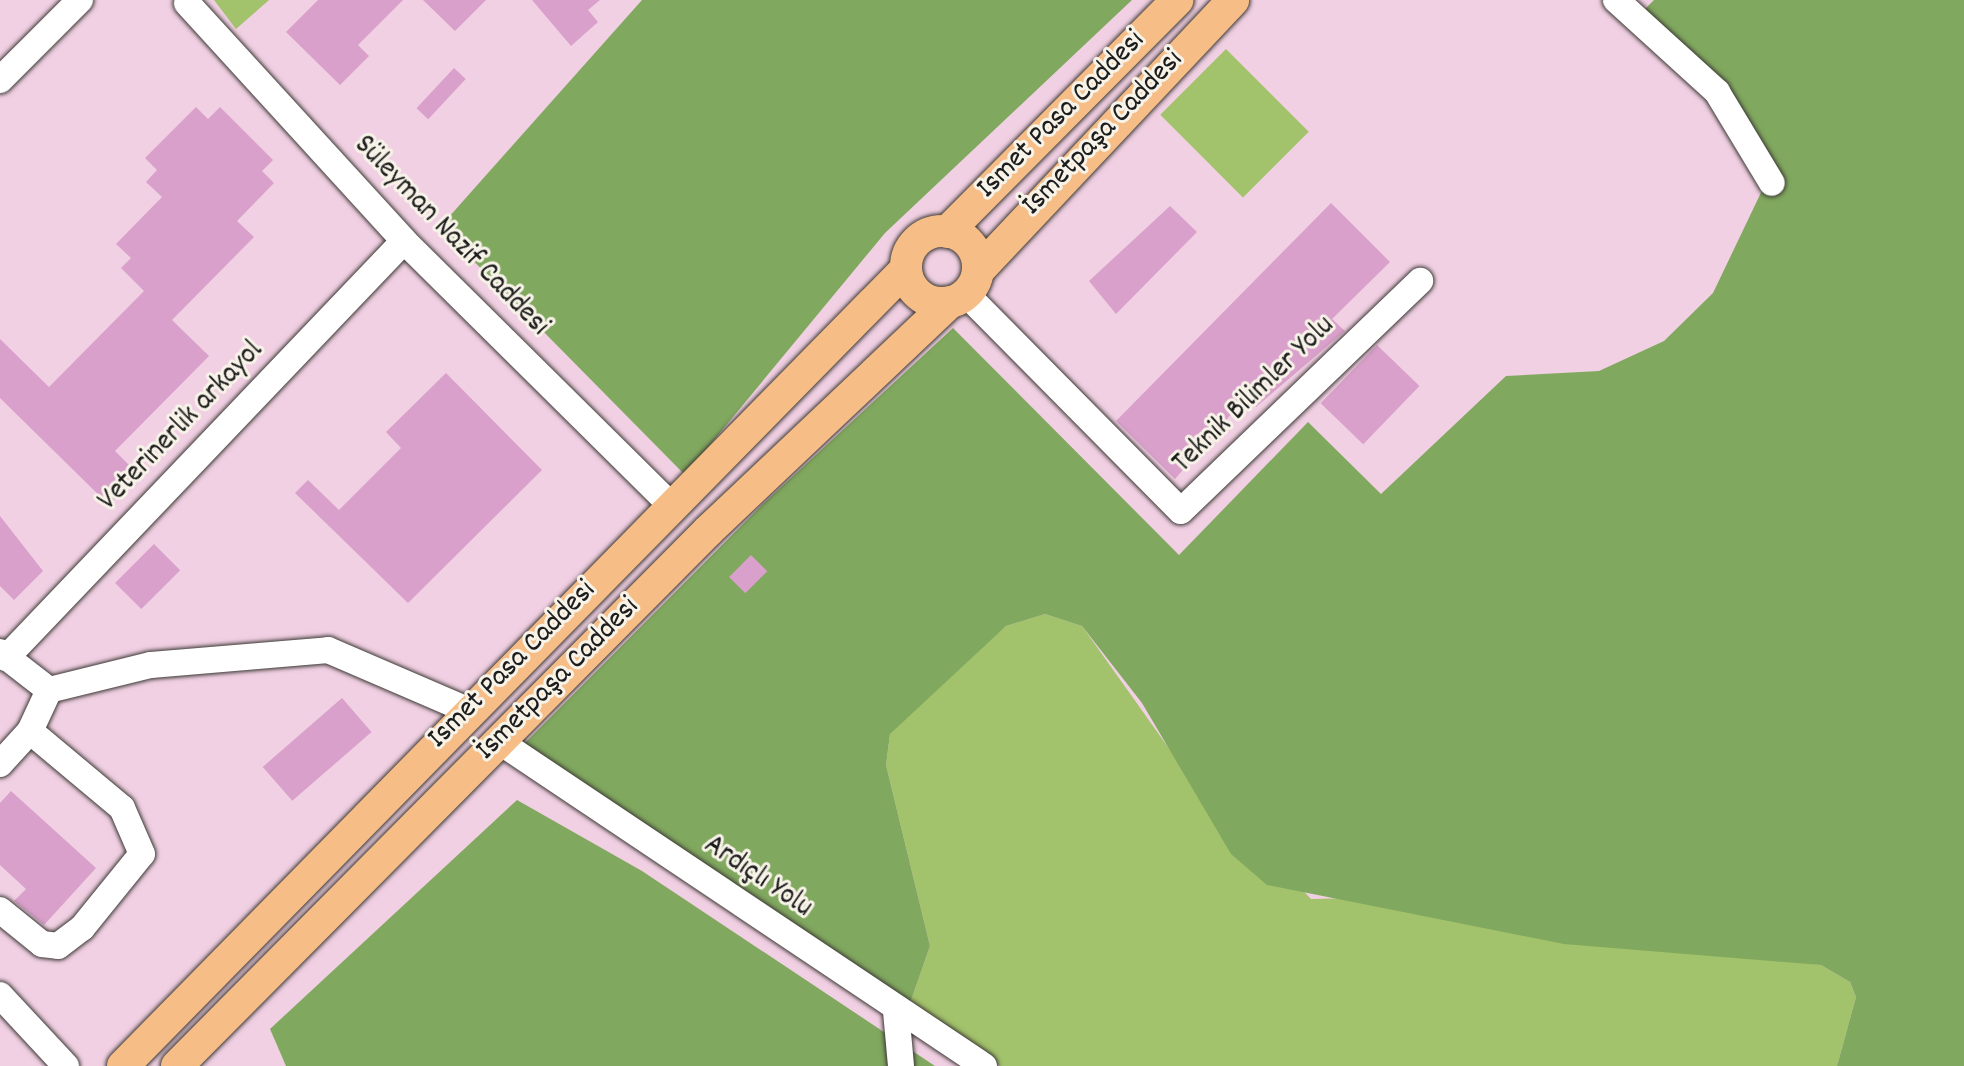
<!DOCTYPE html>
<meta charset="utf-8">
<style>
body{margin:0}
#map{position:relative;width:1964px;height:1066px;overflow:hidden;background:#f1dec0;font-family:Dekko,sans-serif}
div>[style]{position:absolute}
.built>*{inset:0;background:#f1d0e3;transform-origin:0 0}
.green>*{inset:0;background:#a2c26b;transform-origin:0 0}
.forest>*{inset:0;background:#81a85f}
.building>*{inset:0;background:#d8a0ca;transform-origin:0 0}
.roads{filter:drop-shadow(0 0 2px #3c3935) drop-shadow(0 0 2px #3c3935)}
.minor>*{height:26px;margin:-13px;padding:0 13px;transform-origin:13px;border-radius:13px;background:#fff}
.major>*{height:32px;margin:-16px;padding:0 16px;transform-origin:16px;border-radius:16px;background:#f6be86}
.major>.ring{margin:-16px;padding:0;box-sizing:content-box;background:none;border:32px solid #f6be86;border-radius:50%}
span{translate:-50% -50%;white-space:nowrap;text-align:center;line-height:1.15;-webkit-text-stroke:6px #f7f3e8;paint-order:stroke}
.street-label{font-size:30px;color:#1c1c1c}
</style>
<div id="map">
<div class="built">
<div style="left:0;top:0;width:1964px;height:1066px"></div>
</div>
<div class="green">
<div style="clip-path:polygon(214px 0,269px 0,236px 29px)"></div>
<div style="left:1226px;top:49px;width:117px;height:93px;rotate:45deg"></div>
<div style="clip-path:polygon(1045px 614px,1082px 626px,1175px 757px,1311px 899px,1354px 898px,1423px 914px,1821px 965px,1850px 982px,1856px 997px,1837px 1066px,1000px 1066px,908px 1009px,930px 946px,886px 765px,890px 734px,910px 709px,1006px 626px)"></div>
</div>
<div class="forest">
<div style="clip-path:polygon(642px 0,1132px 0,885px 233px,685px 475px,440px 227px)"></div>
<div style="clip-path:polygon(1654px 0,1964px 0,1964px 1066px,1837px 1066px,1856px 997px,1850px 982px,1821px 965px,1564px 944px,1267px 885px,1231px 854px,1142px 703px,1082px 626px,1045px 614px,1006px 626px,890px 734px,886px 765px,930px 946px,908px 1009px,524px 744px,764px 503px,953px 328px,1179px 555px,1308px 422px,1381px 494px,1506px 376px,1599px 371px,1664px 341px,1713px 293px,1768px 178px,1641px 13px)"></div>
<div style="clip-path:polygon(517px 800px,642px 871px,935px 1066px,286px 1066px,270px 1029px)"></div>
</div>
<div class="building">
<div style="clip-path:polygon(318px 0,403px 0,358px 45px,369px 56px,340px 85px,286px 32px)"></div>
<div style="clip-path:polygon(423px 0,486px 0,455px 31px)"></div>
<div style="clip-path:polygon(532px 0,600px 0,588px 10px,598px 22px,571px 46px)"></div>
<div style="left:454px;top:68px;width:16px;height:55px;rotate:43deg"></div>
<div style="clip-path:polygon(196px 107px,208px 119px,220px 107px,273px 160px,262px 171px,274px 183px,237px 221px,254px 237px,172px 320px,209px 356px,115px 451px,138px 474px,109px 505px,0 398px,0 339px,49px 387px,144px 291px,121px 268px,131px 258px,116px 244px,162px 197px,146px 182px,157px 170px,145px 158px)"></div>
<div style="clip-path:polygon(1331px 203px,1390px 262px,1332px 319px,1345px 331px,1256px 407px,1246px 397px,1175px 479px,1116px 421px)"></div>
<div style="clip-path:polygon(1170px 206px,1197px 232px,1116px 314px,1089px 281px)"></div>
<div style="left:1377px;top:345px;width:59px;height:81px;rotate:44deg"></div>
<div style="clip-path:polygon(446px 373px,542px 470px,408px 603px,295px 493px,308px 480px,339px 510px,401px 448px,386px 432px)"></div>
<div style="clip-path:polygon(0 516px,43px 571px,14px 600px,0 586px)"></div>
<div style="left:154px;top:544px;width:37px;height:55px;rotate:45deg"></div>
<div style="left:751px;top:555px;width:23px;height:31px;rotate:45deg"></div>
<div style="left:342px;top:698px;width:45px;height:105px;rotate:49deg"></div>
<div style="clip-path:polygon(11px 791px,96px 868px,44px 925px,14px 901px,26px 889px,0 865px,0 803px)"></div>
</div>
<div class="roads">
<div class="minor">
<div style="left:1616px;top:0;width:137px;rotate:42.3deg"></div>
<div style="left:1717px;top:92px;width:106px;rotate:58.9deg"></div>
<div style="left:187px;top:3px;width:322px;rotate:47.6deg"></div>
<div style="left:404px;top:241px;width:380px;rotate:44.7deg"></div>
<div style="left:0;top:80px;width:113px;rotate:-45deg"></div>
<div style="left:966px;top:294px;width:305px;rotate:45.3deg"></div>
<div style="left:1181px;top:511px;width:332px;rotate:-43.9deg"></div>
<div style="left:0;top:652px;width:62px;rotate:37.8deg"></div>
<div style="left:49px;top:690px;width:105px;rotate:-13.8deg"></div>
<div style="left:151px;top:665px;width:178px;rotate:-4.8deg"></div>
<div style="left:328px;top:650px;width:151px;rotate:23.3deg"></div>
<div style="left:6px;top:658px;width:576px;rotate:-46.34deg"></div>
<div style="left:497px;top:740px;width:586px;rotate:33.8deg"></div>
<div style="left:0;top:764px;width:45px;rotate:-47.7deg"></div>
<div style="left:30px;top:731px;width:45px;rotate:-65.1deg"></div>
<div style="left:0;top:910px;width:54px;rotate:39deg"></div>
<div style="left:42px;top:944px;width:16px;rotate:7deg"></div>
<div style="left:58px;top:946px;width:30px;rotate:-37deg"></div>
<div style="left:82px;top:928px;width:95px;rotate:-51deg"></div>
<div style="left:142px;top:854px;width:50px;rotate:-113.5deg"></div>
<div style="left:122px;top:808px;width:120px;rotate:-140.1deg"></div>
<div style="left:0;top:995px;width:97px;rotate:47.1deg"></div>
<div style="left:896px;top:1011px;width:55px;rotate:84.8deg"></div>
</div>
<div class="major">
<div class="ring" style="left:906px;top:231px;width:40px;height:40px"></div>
<div style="left:947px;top:232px;width:327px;rotate:-45.2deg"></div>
<div style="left:978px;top:271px;width:372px;rotate:-46.7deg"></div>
<div style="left:123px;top:1066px;width:1117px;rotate:-45.51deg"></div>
<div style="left:177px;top:1066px;width:754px;rotate:-45.21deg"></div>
<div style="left:708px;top:531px;width:333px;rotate:-43.4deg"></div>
</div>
</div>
<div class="street-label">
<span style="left:1062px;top:116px;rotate:-45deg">Ismet Pasa Caddesi</span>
<span style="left:1104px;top:134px;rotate:-46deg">İsmetpaşa Caddesi</span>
<span style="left:450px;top:237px;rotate:46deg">Süleyman Nazif Caddesi</span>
<span style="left:1255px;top:396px;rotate:-44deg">Teknik Bilimler Yolu</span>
<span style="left:182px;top:427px;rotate:-46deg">Veterinerlik arkayol</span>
<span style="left:513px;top:666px;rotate:-45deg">Ismet Pasa Caddesi</span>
<span style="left:559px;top:680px;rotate:-45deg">İsmetpaşa Caddesi</span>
<span style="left:757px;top:878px;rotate:34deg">Ardıçlı Yolu</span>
</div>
</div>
